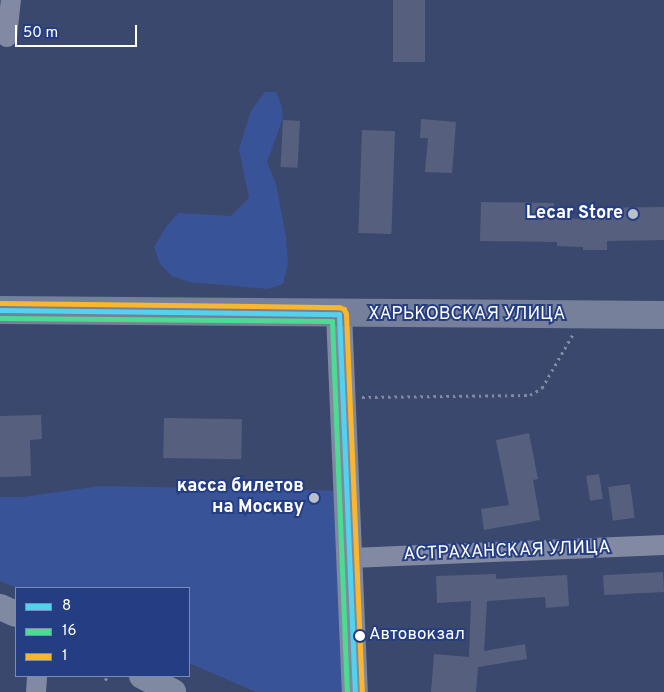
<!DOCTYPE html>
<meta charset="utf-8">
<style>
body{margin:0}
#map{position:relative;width:664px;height:692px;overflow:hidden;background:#3b486d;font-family:Overpass,sans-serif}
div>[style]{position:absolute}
.green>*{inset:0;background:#395399}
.building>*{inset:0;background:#56607e;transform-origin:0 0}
.path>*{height:3px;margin-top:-1.5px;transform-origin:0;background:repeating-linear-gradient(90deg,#8189a3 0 2.5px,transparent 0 6.5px)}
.minor>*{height:20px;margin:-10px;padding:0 10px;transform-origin:10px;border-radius:10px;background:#8189a3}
.major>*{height:26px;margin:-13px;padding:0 13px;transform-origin:13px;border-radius:13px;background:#7f89a1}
.highway>*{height:28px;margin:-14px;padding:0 14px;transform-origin:14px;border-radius:14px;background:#76809b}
.bus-1>*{height:5px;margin:-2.5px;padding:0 2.5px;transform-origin:2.5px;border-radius:2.5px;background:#53d2ee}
.bus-2>*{height:5px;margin:-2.5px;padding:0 2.5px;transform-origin:2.5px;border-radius:2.5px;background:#4ddb92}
.bus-3>*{height:5px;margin:-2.5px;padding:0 2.5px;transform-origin:2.5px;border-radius:2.5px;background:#fab62d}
.dots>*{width:14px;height:14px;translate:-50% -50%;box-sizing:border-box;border:2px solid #253d83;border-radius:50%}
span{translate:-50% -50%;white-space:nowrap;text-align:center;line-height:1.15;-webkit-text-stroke:4px #253d83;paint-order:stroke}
.bus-label{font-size:17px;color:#fff}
.left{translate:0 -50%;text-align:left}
.poi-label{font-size:18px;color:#fff;font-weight:700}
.right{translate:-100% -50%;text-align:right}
.street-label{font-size:18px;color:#fff}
.legend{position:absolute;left:15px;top:587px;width:175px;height:90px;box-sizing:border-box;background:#253d83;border:1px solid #7c8bb5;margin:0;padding:6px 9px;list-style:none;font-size:15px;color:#fff}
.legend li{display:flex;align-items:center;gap:10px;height:25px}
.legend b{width:25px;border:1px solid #7c8bb5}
.scale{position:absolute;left:15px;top:25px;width:122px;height:22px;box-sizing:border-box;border:2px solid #fff;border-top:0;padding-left:6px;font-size:15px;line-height:18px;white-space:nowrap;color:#fff;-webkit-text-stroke:4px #253d83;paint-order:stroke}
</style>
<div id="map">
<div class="green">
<div style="clip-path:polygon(265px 92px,276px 92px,281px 104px,283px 118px,267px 162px,276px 184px,286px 237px,288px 264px,283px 284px,268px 289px,189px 282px,172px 276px,160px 264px,154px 247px,166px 227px,178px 213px,231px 216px,249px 198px,239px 149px,251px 111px)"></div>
<div style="clip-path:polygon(100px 486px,346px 491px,355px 692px,256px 692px,189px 663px,189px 588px,17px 588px,0 581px,0 497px,23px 497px)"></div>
</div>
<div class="building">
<div style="left:393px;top:0;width:32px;height:62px"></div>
<div style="clip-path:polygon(421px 119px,456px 122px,452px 173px,425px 172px,428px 138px,420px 138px)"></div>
<div style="left:283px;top:120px;width:17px;height:47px;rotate:3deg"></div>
<div style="left:362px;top:130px;width:33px;height:103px;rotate:2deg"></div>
<div style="clip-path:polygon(481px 202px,554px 203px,554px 218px,592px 219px,592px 208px,664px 207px,664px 240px,607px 241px,607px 250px,583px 250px,583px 247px,557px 246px,557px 242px,480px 241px)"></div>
<div style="clip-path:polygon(41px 415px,42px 439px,30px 440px,31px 476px,0 477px,0 416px)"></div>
<div style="left:164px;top:418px;width:78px;height:40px;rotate:1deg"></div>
<div style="clip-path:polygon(529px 433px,538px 479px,533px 480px,540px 520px,484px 530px,481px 509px,509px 505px,496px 440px)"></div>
<div style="left:599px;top:474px;width:25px;height:13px;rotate:81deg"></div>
<div style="left:630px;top:484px;width:34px;height:22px;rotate:82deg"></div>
<div style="left:663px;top:572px;width:20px;height:60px;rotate:87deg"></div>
<div style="clip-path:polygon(496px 574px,496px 579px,567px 575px,569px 606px,546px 608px,545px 597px,487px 601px,484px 651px,525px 644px,527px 659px,478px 667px,476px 692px,431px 692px,434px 654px,469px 657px,471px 601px,437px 603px,436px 576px)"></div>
</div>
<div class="path">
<div style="left:362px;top:397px;width:168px;rotate:-0.7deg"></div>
<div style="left:530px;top:395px;width:14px;rotate:-30deg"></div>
<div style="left:542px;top:388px;width:62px;rotate:-60.1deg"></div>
<div style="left:371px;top:635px;width:19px"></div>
<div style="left:105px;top:680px;width:6px;rotate:-45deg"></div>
</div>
<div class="minor">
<div style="left:7px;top:37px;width:37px;rotate:-84deg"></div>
<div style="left:351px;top:558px;width:313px;rotate:-2.4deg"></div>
<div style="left:36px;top:692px;width:16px;rotate:-86deg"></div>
</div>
<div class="major">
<div style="left:339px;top:314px;width:378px;rotate:87.6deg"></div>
<div style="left:0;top:607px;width:17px;rotate:24deg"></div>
<div style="left:142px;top:676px;width:35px;rotate:27deg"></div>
</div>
<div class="highway">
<div style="left:0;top:310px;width:664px;rotate:0.43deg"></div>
</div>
<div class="bus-1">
<div style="left:0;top:310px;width:339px;rotate:0.7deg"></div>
<div style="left:339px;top:314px;width:378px;rotate:87.6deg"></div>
</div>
<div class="bus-2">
<div style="left:0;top:318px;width:332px;rotate:0.5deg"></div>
<div style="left:332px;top:321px;width:371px;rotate:87.7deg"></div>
</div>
<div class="bus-3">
<div style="left:0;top:303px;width:339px;rotate:0.7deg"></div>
<div style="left:339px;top:307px;width:5px;rotate:22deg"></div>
<div style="left:344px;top:309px;width:5px;rotate:68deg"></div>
<div style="left:346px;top:314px;width:378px;rotate:87.6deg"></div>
</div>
<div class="dots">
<div style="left:633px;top:214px;background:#babfcc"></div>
<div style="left:314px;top:498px;background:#babfcc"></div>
<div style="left:360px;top:636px;background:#fff"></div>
</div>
<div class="bus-label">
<span class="left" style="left:369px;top:636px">Автовокзал</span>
</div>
<div class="poi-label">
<span class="right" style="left:623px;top:214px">Lecar Store</span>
<span class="right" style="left:304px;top:498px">касса билетов<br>на Москву</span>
</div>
<div class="street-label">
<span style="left:467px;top:315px">ХАРЬКОВСКАЯ УЛИЦА</span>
<span style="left:507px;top:552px;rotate:-2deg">АСТРАХАНСКАЯ УЛИЦА</span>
</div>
<ul class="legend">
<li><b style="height:6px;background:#53d2ee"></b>8</li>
<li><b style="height:6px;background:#4ddb92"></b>16</li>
<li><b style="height:6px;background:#fab62d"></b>1</li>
</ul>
<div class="scale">50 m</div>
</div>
